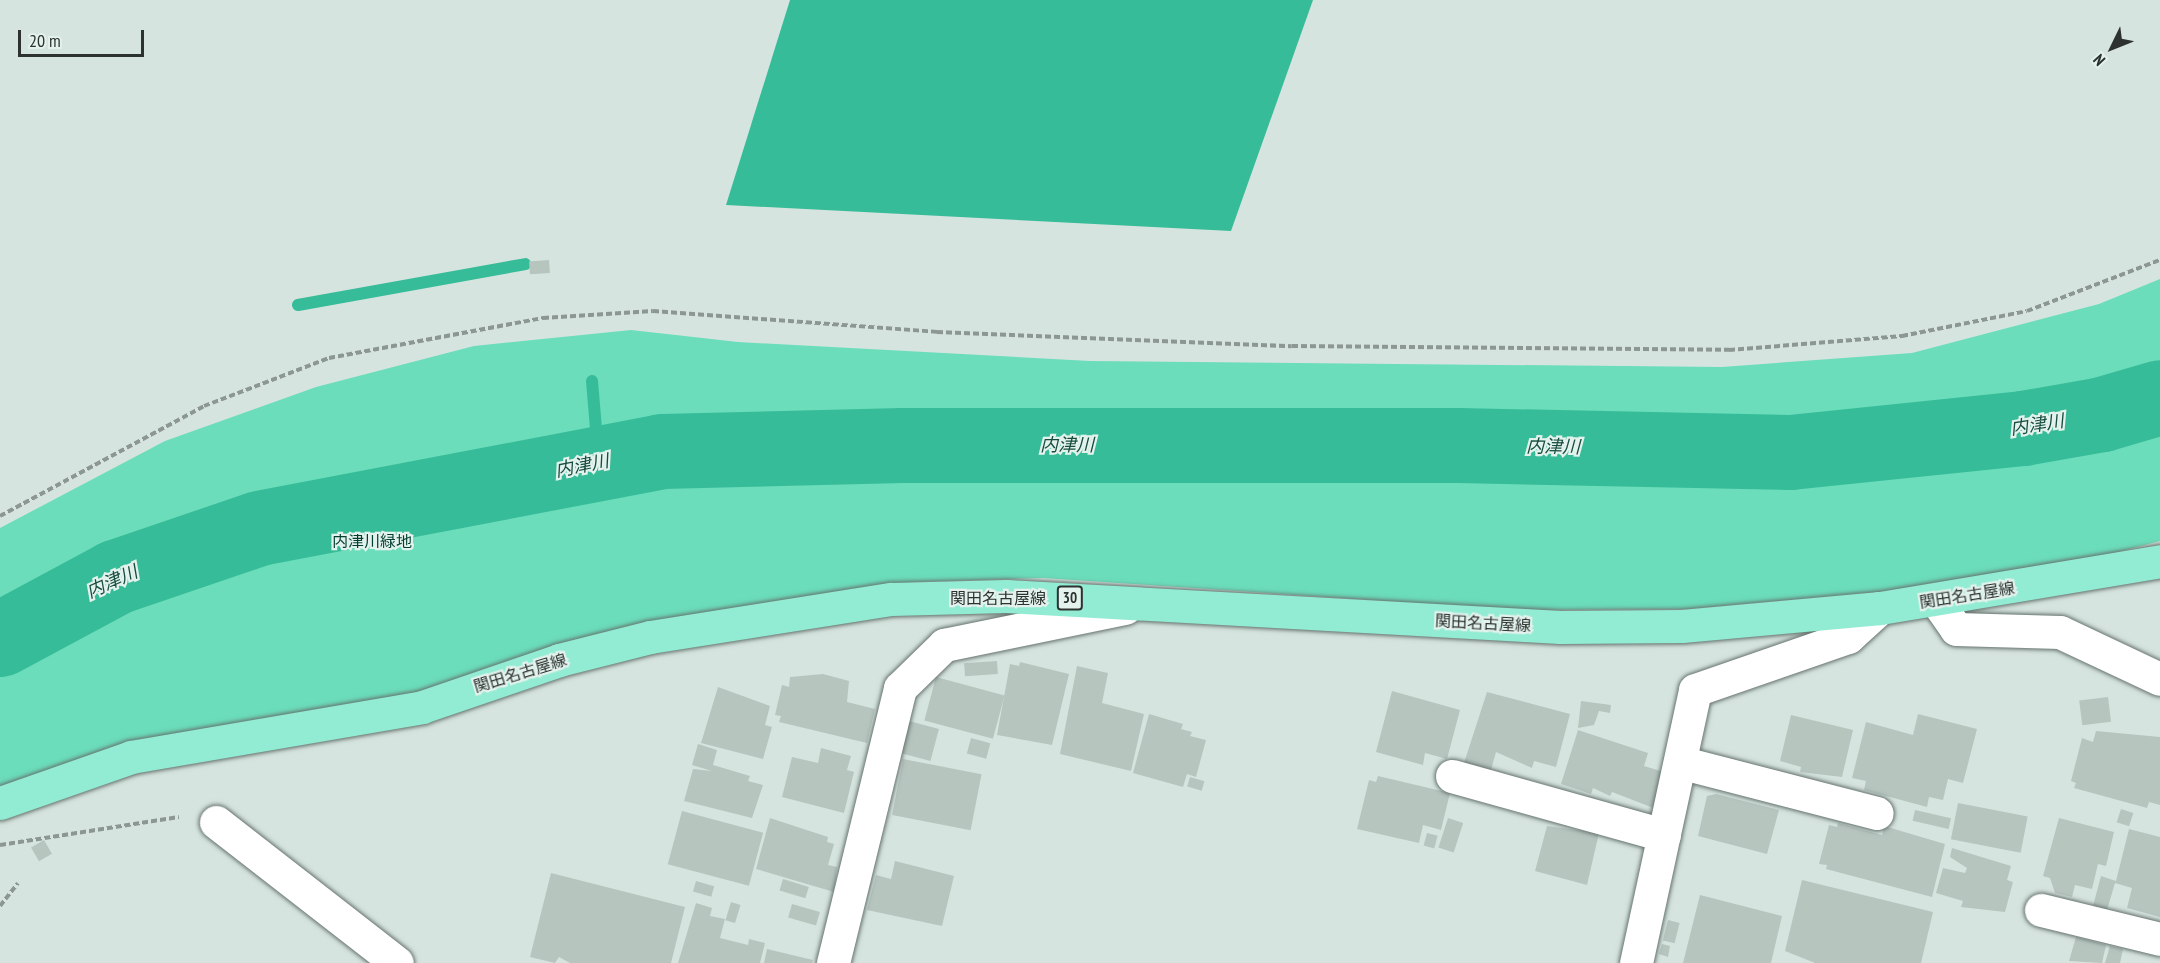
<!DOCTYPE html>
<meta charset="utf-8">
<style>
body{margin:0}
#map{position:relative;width:2160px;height:963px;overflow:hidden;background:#d6e4df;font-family:"PT Sans Narrow","Noto Sans JP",sans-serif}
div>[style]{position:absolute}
.green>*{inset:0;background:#6bddbb}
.water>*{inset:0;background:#37bc99}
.stream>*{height:12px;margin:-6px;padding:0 6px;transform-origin:6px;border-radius:6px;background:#37bc99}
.river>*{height:75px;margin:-37.5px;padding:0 37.5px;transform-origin:37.5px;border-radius:37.5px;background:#37bc99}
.building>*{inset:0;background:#b7c5bf;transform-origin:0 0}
.path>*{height:4px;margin-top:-2px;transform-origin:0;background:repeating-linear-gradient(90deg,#8c9692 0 6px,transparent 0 9px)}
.roads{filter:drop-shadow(0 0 2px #66736e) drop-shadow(0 0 2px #66736e)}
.minor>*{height:33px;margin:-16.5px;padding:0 16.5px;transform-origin:16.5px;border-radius:16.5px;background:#fff}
.primary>*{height:33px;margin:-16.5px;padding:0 16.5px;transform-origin:16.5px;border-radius:16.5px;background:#92ebd3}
span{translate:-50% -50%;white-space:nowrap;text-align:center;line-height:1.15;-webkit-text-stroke:4.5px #e3f2ec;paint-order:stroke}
.shield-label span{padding:2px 4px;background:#e3f2ec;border:2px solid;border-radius:4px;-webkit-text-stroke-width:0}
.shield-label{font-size:15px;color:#2d3230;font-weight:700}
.park-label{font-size:16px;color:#033e30}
.street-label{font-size:16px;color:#2d3230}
.water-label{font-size:18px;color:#174d3e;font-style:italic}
.north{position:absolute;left:2082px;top:18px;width:60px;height:60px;-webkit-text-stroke:4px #e3f2ec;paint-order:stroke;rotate:227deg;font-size:16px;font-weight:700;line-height:24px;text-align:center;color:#2d3230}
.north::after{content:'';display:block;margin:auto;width:21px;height:27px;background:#2d3230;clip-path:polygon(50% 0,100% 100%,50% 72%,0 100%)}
.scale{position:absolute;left:18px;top:30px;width:126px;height:27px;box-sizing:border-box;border:3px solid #2d3230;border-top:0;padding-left:8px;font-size:18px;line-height:21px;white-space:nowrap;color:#2d3230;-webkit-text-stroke:4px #e3f2ec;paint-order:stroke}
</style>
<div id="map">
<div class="green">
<div style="clip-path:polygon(2160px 279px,2160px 541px,2088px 560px,1879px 592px,1688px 609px,1521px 610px,1043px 578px,913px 582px,0 791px,0 528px,165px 441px,316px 387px,474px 346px,631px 330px,738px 342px,1090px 361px,1722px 367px,1912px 353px,2099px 304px)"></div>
</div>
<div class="water">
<div style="clip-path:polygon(790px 0,1313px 0,1231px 231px,726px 205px)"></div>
</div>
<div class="stream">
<div style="left:298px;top:305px;width:231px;rotate:-10.2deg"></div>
<div style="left:592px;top:381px;width:83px;rotate:85.2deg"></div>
</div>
<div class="river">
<div style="left:0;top:639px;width:131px;rotate:-28.3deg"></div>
<div style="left:115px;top:577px;width:152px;rotate:-18.8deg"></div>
<div style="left:259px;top:528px;width:409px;rotate:-10.8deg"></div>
<div style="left:661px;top:451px;width:241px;rotate:-1.4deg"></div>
<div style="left:902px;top:445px;width:556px"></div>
<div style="left:1458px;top:445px;width:332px;rotate:1.2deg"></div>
<div style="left:1790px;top:452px;width:234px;rotate:-5.9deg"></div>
<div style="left:2023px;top:428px;width:80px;rotate:-10deg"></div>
<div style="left:2102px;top:414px;width:60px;rotate:-16.3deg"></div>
</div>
<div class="building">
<div style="left:549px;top:260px;width:13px;height:20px;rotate:86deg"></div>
<div style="left:997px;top:661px;width:13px;height:33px;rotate:86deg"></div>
<div style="clip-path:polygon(1020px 662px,1069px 674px,1052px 745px,997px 735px,1010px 664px,1019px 666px)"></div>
<div style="clip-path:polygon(1077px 666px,1108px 673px,1102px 703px,1144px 714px,1131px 771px,1060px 754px)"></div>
<div style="clip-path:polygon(823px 674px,849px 681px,847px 702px,875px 709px,867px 743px,779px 722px,781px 716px,775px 715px,782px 685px,789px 687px,790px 677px)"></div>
<div style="left:936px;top:677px;width:71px;height:45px;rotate:15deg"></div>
<div style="clip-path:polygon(718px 687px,770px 706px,765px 725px,772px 727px,763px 759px,701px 743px)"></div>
<div style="clip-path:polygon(1392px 691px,1460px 710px,1447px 759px,1425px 753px,1423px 765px,1376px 752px)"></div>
<div style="clip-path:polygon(1487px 692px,1570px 714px,1556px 767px,1534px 761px,1532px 768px,1496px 752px,1491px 770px,1464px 763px)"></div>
<div style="left:2108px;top:697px;width:25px;height:29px;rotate:83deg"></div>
<div style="clip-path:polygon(1581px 701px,1611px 705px,1610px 713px,1599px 711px,1594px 725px,1578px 728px)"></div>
<div style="clip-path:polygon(1149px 714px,1183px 724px,1181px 729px,1192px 732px,1190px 736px,1206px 740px,1196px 777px,1187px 774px,1183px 787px,1133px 773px)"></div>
<div style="clip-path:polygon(1918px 714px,1977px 729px,1963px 783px,1948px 779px,1943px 800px,1929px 797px,1927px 807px,1864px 790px,1866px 781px,1852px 778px,1866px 722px,1913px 735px)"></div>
<div style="clip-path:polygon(1791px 715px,1853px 730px,1842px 777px,1800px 772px,1801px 767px,1780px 761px)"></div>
<div style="left:909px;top:721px;width:31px;height:33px;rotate:15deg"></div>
<div style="clip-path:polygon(1578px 730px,1648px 753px,1644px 766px,1667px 773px,1656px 809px,1612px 792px,1610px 796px,1593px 788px,1591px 794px,1561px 784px)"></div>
<div style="clip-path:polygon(2096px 731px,2160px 737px,2160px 805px,2149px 802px,2147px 808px,2074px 788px,2076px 783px,2071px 781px,2082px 738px,2093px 742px)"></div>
<div style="left:971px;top:738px;width:20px;height:16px;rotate:15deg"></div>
<div style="clip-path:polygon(698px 744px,717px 750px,713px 765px,750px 776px,748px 781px,763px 785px,752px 818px,684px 801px,693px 769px,712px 771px,692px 765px)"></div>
<div style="clip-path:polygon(821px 748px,851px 756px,847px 770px,854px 772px,844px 813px,782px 797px,792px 757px,818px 763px)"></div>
<div style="left:903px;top:759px;width:80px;height:57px;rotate:11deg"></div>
<div style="clip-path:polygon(1378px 776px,1450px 793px,1441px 830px,1423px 825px,1419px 843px,1357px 829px,1369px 780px,1376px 782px)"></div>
<div style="left:1190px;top:777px;width:15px;height:10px;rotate:16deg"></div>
<div style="clip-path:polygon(1716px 794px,1779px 810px,1767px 854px,1698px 836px,1707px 796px)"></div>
<div style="left:1958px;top:803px;width:71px;height:37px;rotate:11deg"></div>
<div style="left:2121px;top:809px;width:13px;height:14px;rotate:18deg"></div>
<div style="left:1915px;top:810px;width:37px;height:11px;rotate:13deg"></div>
<div style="left:682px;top:811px;width:84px;height:55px;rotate:15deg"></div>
<div style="clip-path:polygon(770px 818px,828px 837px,827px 842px,834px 844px,828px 865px,837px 867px,834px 892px,756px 869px)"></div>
<div style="left:1448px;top:818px;width:16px;height:31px;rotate:18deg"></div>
<div style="clip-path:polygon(2059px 818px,2114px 832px,2106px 866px,2098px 864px,2092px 889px,2075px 885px,2072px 897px,2055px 893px,2050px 878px,2043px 876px)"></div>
<div style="clip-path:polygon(1838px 823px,1882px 835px,1884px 826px,1945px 844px,1932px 897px,1826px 869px,1827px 865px,1819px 864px,1829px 825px,1837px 827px)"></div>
<div style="clip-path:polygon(1547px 826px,1599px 833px,1587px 885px,1535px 871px)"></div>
<div style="clip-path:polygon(2129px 829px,2160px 837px,2160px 917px,2127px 908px,2132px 888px,2115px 883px,2107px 910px,2093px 906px,2101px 876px,2116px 881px)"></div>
<div style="left:1427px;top:833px;width:11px;height:13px;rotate:15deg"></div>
<div style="left:44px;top:840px;width:16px;height:15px;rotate:60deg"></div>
<div style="clip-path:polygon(1952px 848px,2011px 866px,2007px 880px,2013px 882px,2005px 912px,1961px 907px,1963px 901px,1936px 893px,1943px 868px,1965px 873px,1967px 868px,1950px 857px)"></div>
<div style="clip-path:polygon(895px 861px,954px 876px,942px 926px,867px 910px,876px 875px,891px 879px)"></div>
<div style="clip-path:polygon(551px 873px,685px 907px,671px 963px,570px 963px,559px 957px,555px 963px,530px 957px)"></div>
<div style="left:783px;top:879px;width:27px;height:12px;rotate:17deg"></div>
<div style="clip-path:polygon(1802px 880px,1933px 912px,1921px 963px,1815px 963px,1785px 951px)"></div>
<div style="left:696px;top:881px;width:19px;height:11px;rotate:16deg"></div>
<div style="clip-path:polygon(1700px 895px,1782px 916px,1771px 963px,1683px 963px)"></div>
<div style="left:731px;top:902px;width:10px;height:19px;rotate:17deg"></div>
<div style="clip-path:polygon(696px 903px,712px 908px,710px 916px,725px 919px,720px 938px,748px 945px,749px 939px,765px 943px,760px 963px,678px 963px)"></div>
<div style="left:792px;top:904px;width:29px;height:14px;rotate:16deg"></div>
<div style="left:1668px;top:920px;width:12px;height:21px;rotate:14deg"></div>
<div style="clip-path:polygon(2076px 937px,2106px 945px,2102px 963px,2069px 961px)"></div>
<div style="clip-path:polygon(1662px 944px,1670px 946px,1668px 957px,1659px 954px)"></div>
<div style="clip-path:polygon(2110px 946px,2123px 949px,2120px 963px,2105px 963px)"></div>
<div style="clip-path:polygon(767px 949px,813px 960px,812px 963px,764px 963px)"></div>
</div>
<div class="path">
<div style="left:0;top:516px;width:232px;rotate:-28.3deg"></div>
<div style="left:204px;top:406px;width:134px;rotate:-21deg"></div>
<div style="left:329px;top:358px;width:218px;rotate:-10.6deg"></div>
<div style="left:543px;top:318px;width:110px;rotate:-3.6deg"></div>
<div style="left:653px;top:311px;width:285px;rotate:4.2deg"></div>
<div style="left:937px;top:332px;width:355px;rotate:2.3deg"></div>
<div style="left:1292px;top:346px;width:437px;rotate:0.5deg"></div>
<div style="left:1729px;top:350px;width:174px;rotate:-4.6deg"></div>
<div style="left:1902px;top:336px;width:127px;rotate:-11.3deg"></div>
<div style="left:2027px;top:311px;width:142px;rotate:-21deg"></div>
<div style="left:0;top:845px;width:181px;rotate:-8.9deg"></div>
<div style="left:0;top:906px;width:29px;rotate:-52deg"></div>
</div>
<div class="roads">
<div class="minor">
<div style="left:1936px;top:600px;width:35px;rotate:55deg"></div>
<div style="left:1956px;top:629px;width:104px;rotate:1.7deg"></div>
<div style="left:2060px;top:632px;width:110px;rotate:25.2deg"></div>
<div style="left:1683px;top:763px;width:200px;rotate:14.5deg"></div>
<div style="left:1452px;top:776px;width:220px;rotate:15.6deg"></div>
<div style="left:216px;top:822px;width:229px;rotate:37.9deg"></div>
<div style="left:2041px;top:910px;width:122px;rotate:13.7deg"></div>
<div style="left:833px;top:963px;width:283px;rotate:-76.3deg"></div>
<div style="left:900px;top:688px;width:62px;rotate:-44.3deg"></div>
<div style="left:944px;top:645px;width:185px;rotate:-11.6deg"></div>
<div style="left:1636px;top:963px;width:279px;rotate:-77.8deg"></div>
<div style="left:1695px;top:690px;width:162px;rotate:-19.1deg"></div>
<div style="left:1848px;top:637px;width:43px;rotate:-42.2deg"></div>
</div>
<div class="primary">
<div style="left:0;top:803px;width:139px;rotate:-19.3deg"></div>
<div style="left:131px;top:757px;width:295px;rotate:-9.7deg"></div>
<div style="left:422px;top:707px;width:145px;rotate:-18.9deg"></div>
<div style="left:559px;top:660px;width:94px;rotate:-14.2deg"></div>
<div style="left:650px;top:637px;width:244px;rotate:-9deg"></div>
<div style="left:891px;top:599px;width:115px;rotate:-1.5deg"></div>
<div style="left:1006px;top:596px;width:555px;rotate:3.2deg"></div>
<div style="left:1560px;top:627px;width:122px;rotate:-0.5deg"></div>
<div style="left:1682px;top:626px;width:199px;rotate:-5.2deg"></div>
<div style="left:1880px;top:608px;width:284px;rotate:-9.5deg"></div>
</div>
</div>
<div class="shield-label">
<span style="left:1070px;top:598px">30</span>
</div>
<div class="park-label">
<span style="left:372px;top:541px">内津川緑地</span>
</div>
<div class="street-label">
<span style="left:1967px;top:595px;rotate:-9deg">関田名古屋線</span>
<span style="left:998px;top:598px">関田名古屋線</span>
<span style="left:1483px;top:623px;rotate:3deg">関田名古屋線</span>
<span style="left:520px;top:673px;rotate:-17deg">関田名古屋線</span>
</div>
<div class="water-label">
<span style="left:2037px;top:425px;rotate:-9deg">内津川</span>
<span style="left:1067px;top:445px">内津川</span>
<span style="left:1553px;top:447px;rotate:1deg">内津川</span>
<span style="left:582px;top:466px;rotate:-11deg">内津川</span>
<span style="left:112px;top:582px;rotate:-24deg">内津川</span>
</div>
<div class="north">N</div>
<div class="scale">20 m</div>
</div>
